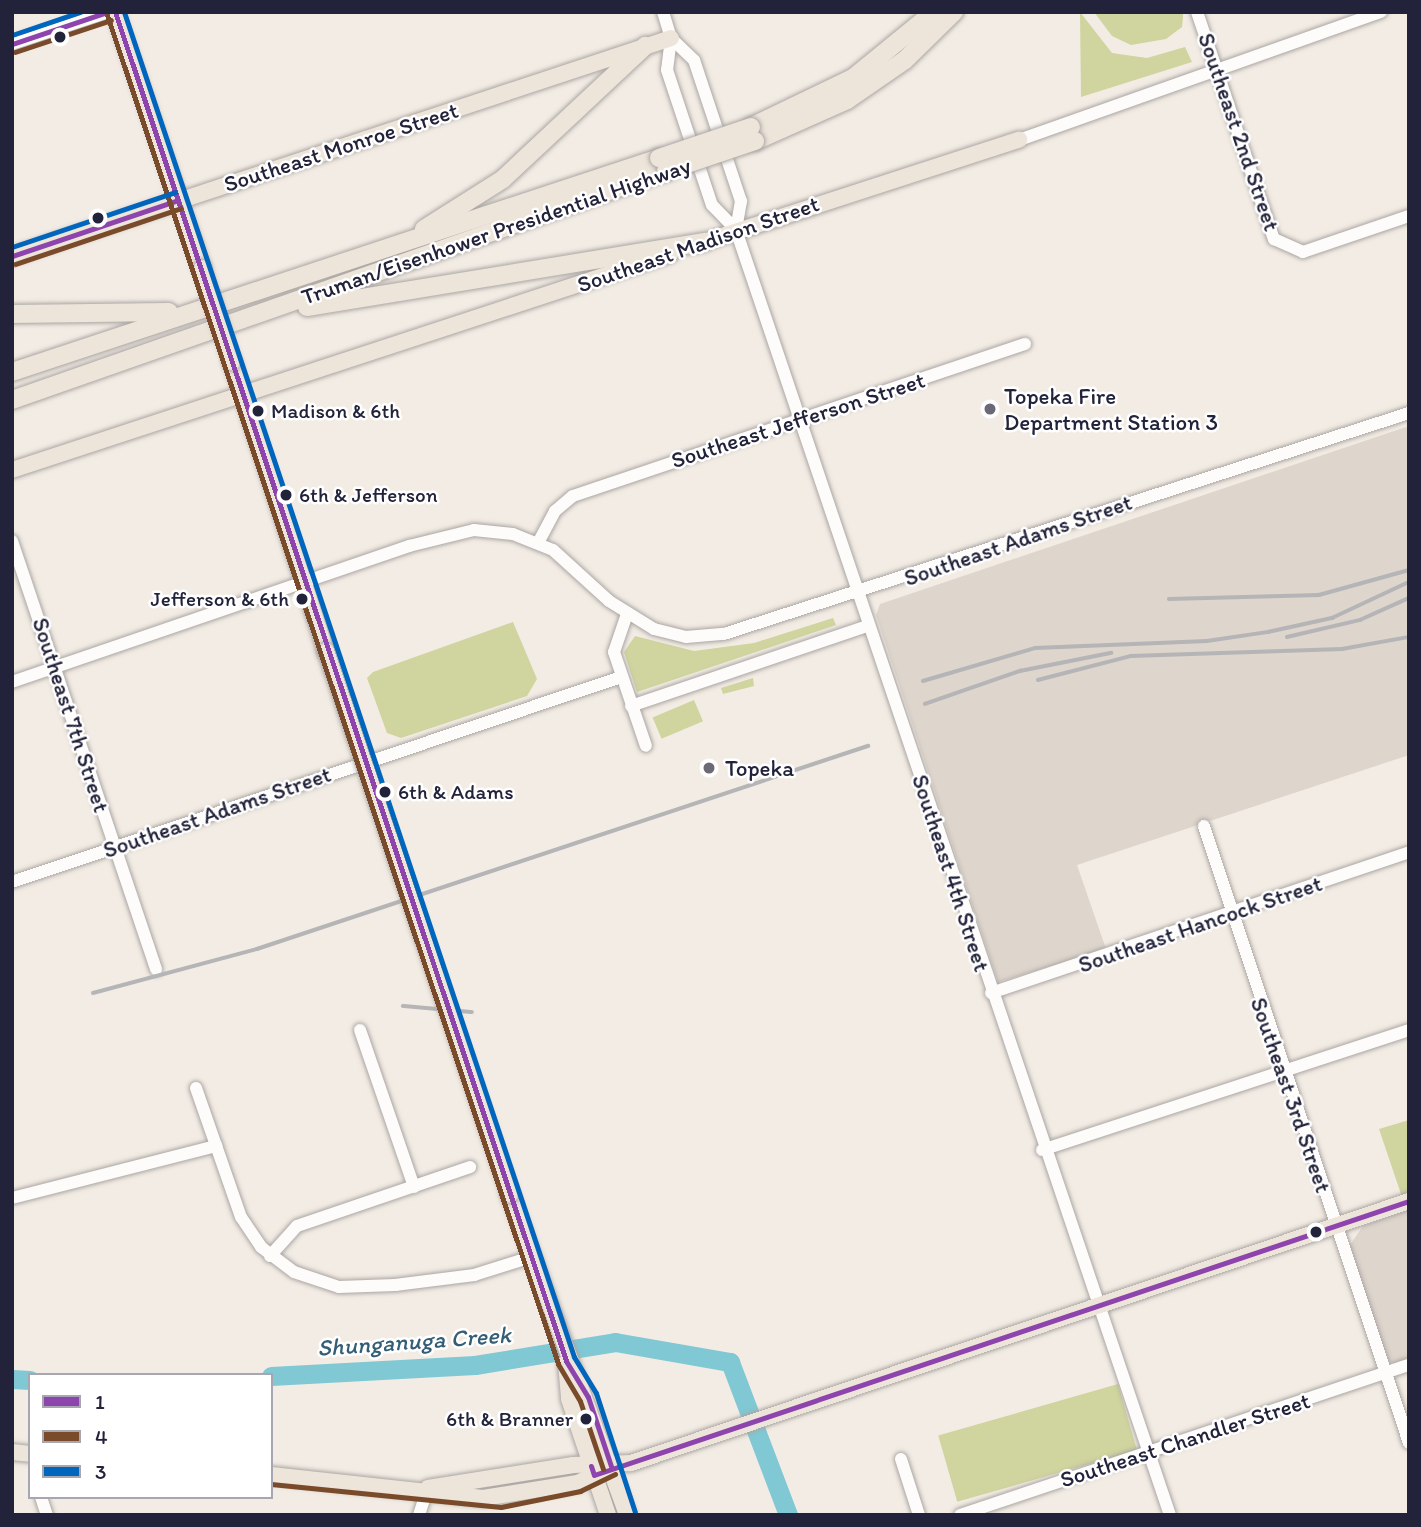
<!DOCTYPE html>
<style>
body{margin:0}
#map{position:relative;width:1421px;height:1527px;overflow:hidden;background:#f3ece4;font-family:Itim,sans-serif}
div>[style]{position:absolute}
.industrial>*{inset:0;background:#ded5cc}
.green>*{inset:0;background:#d0d49e;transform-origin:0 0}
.river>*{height:19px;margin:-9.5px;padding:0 9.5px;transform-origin:9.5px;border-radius:9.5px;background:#80c8d4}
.roads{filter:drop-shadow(0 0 2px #aaa6a4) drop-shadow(0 0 2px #aaa6a4)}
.minor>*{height:12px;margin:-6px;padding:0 6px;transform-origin:6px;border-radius:6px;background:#fdfcfb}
.major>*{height:16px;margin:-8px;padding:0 8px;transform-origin:8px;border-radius:8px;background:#ede4da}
.highway>*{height:18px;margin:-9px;padding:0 9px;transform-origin:9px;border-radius:9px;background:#ede4da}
.rail>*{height:3.5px;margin:-1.75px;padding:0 1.75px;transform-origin:1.75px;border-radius:1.75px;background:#b5b4b6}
.bridges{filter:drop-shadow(0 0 2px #aaa6a4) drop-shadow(0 0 2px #aaa6a4)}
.major-bridge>*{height:16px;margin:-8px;padding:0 8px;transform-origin:8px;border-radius:8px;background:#ede4da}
.highway-bridge>*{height:18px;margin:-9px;padding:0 9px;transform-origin:9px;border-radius:9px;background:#ede4da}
.bus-1>*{height:5px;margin:-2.5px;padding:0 2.5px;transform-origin:2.5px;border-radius:2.5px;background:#8e44ad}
.bus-2>*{height:5px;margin:-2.5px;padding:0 2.5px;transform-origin:2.5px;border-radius:2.5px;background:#7a4b2a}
.bus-3>*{height:5px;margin:-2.5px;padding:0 2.5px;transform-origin:2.5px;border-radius:2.5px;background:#0065bd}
.dots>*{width:19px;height:19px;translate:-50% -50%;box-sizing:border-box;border:4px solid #fff;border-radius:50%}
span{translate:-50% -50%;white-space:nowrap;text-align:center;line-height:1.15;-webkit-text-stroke:5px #fff;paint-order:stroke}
.bus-label{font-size:21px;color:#22223b}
.left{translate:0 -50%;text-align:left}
.right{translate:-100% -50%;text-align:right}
.street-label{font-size:23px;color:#22223b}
.poi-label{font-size:23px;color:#22223b}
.water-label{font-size:24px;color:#345e75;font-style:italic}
.frame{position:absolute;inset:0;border:14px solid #22223b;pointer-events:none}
.legend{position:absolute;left:28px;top:1373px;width:245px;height:126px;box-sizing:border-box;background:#fff;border:2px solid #a7a7b1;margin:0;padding:9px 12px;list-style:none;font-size:21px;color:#22223b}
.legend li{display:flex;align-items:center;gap:14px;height:35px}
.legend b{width:35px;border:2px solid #a7a7b1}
</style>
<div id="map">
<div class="industrial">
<div style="clip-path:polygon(1409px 426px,1409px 755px,1077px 865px,1106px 949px,998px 982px,876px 615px,880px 604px)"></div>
<div style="clip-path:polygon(1409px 1209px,1409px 1359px,1394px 1363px,1386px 1359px,1350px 1245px,1363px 1226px)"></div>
</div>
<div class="green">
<div style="clip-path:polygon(1080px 12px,1112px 53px,1147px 58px,1185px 47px,1192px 62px,1081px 97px)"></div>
<div style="clip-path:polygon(1094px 12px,1183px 12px,1183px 17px,1182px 27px,1166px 39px,1131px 45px,1112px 36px)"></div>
<div style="clip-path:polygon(833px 618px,836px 625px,637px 692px,624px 652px,635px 636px,694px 651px,754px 643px)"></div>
<div style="clip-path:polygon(513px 622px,537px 679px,527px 696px,401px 738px,387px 733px,367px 678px,373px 672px)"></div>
<div style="clip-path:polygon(753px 678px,754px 686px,723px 694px,721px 688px)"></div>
<div style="left:694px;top:700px;width:23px;height:45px;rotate:67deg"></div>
<div style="clip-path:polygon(1409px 1120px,1409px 1194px,1402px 1197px,1379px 1129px)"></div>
<div style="left:1118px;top:1384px;width:69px;height:187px;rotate:74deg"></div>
</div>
<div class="river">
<div style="left:271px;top:1376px;width:204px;rotate:-3.1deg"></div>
<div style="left:475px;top:1365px;width:142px;rotate:-9.3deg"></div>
<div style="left:615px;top:1342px;width:117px;rotate:9.9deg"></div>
<div style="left:730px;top:1362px;width:164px;rotate:69.2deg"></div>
<div style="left:12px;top:1379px;width:18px;rotate:3deg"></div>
</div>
<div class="roads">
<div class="minor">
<div style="left:663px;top:12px;width:27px;rotate:73deg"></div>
<div style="left:671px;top:38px;width:32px;rotate:97deg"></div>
<div style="left:667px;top:70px;width:142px;rotate:71.6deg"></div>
<div style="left:712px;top:205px;width:35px;rotate:46deg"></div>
<div style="left:736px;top:230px;width:1356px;rotate:71.34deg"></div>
<div style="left:1197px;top:12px;width:240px;rotate:71.3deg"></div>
<div style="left:1274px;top:239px;width:32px;rotate:24deg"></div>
<div style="left:1303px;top:252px;width:112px;rotate:-18.8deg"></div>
<div style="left:671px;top:38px;width:32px;rotate:44deg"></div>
<div style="left:694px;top:60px;width:149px;rotate:71.6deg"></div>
<div style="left:741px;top:201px;width:29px;rotate:100deg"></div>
<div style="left:12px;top:44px;width:101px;rotate:-18.4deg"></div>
<div style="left:1019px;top:140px;width:384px;rotate:-19.5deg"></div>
<div style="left:12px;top:541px;width:452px;rotate:71.4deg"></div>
<div style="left:538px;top:543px;width:36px;rotate:-62deg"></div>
<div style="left:555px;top:511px;width:23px;rotate:-40deg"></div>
<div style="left:573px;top:496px;width:477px;rotate:-18.6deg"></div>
<div style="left:627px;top:614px;width:40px;rotate:108.9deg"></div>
<div style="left:614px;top:652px;width:99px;rotate:71.2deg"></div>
<div style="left:12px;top:682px;width:420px;rotate:-18.9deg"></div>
<div style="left:409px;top:546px;width:67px;rotate:-13.8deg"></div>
<div style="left:474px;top:530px;width:39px;rotate:6deg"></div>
<div style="left:513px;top:534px;width:43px;rotate:21.8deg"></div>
<div style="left:553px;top:550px;width:76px;rotate:42.3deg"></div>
<div style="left:609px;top:601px;width:53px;rotate:31.9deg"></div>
<div style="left:654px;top:629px;width:33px;rotate:14deg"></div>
<div style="left:686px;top:637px;width:38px;rotate:-5deg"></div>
<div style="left:724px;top:634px;width:720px;rotate:-17.88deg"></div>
<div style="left:631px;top:706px;width:250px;rotate:-18.7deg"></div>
<div style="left:1204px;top:826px;width:650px;rotate:71.62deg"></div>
<div style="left:12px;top:882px;width:643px;rotate:-18.6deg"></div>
<div style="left:991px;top:993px;width:441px;rotate:-18.6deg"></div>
<div style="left:360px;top:1030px;width:166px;rotate:71deg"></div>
<div style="left:196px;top:1088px;width:137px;rotate:70.8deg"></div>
<div style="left:241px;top:1217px;width:36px;rotate:56deg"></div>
<div style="left:261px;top:1247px;width:41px;rotate:37.1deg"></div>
<div style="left:294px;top:1272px;width:47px;rotate:18.4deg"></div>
<div style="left:339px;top:1287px;width:56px;rotate:-2deg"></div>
<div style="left:395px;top:1285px;width:80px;rotate:-7.2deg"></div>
<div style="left:474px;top:1275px;width:60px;rotate:-17.5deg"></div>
<div style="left:1042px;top:1150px;width:386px;rotate:-18.1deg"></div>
<div style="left:12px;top:1198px;width:211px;rotate:-14.3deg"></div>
<div style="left:270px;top:1256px;width:40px;rotate:-48deg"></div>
<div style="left:297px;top:1226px;width:183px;rotate:-18.8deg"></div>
<div style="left:901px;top:1459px;width:59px;rotate:72.2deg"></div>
<div style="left:41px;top:1497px;width:19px;rotate:72deg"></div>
<div style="left:419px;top:1515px;width:28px;rotate:-72deg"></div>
<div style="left:960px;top:1515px;width:473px;rotate:-18.5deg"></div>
</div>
<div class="major">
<div style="left:115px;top:12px;width:270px;rotate:71.2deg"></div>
<div style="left:695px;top:245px;width:341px;rotate:-18deg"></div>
<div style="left:12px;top:256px;width:694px;rotate:-18.3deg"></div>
<div style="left:232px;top:362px;width:304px;rotate:72deg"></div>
<div style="left:12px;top:470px;width:693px;rotate:-18.17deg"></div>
<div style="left:510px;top:1195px;width:341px;rotate:69.9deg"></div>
<div style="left:566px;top:1363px;width:36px;rotate:85deg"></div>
<div style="left:569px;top:1399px;width:122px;rotate:71.4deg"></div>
<div style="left:12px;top:1452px;width:18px;rotate:6deg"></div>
<div style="left:271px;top:1475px;width:213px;rotate:6.2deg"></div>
<div style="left:483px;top:1498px;width:96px;rotate:-9deg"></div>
<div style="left:578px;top:1483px;width:35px;rotate:-27deg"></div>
<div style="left:428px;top:1488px;width:147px;rotate:-9deg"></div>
<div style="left:573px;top:1465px;width:58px;rotate:-2deg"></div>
<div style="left:631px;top:1463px;width:821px;rotate:-18.61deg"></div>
</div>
<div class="highway">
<div style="left:751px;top:127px;width:113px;rotate:-25.7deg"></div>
<div style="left:853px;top:78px;width:104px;rotate:-39.2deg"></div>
<div style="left:755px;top:141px;width:101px;rotate:-24deg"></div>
<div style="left:847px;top:100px;width:70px;rotate:-34.6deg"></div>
<div style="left:905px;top:60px;width:69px;rotate:-44.4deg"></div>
<div style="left:424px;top:229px;width:93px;rotate:-32.3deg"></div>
<div style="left:503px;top:179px;width:195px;rotate:-43.1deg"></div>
<div style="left:307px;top:307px;width:403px;rotate:-9.3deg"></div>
<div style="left:12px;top:314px;width:157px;rotate:-0.7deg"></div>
<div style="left:12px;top:372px;width:681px;rotate:-18.3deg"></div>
<div style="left:12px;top:400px;width:693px;rotate:-19.3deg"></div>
</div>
</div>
<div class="rail">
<div style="left:1169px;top:599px;width:150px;rotate:-1.5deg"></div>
<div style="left:1319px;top:595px;width:93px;rotate:-15.5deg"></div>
<div style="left:1287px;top:637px;width:75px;rotate:-13.1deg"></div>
<div style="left:1360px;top:620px;width:54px;rotate:-24.2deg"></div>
<div style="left:1038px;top:680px;width:96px;rotate:-14.5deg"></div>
<div style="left:1131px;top:656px;width:211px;rotate:-1.9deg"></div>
<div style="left:1342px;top:649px;width:68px;rotate:-10.2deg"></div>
<div style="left:923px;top:681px;width:117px;rotate:-16.4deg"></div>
<div style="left:1035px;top:648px;width:172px;rotate:-2.3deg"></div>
<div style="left:1207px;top:641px;width:62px;rotate:-8.4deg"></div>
<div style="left:1268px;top:632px;width:66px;rotate:-12.3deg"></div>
<div style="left:1332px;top:618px;width:85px;rotate:-25.1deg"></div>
<div style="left:925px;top:704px;width:101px;rotate:-19.2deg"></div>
<div style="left:1020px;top:671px;width:93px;rotate:-11.2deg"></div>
<div style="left:93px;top:993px;width:170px;rotate:-15deg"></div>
<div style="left:257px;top:949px;width:644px;rotate:-18.38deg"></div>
<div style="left:403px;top:1006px;width:69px;rotate:5deg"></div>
</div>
<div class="bridges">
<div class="major-bridge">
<div style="left:202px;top:268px;width:99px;rotate:72.3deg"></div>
<div style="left:326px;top:651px;width:574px;rotate:71.31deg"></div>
</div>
<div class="highway-bridge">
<div style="left:659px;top:158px;width:97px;rotate:-18.6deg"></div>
<div style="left:666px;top:171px;width:94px;rotate:-18.6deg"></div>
</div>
</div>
<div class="bus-1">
<div style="left:115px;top:12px;width:1422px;rotate:71.51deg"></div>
<div style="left:566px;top:1361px;width:42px;rotate:58.6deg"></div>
<div style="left:588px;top:1397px;width:73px;rotate:71.6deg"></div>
<div style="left:12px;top:44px;width:100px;rotate:-18.6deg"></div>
<div style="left:12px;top:256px;width:175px;rotate:-18.6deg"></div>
<div style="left:591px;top:1466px;width:9px;rotate:72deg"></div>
<div style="left:594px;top:1475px;width:860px;rotate:-18.58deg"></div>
</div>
<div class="bus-2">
<div style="left:107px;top:15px;width:1422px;rotate:71.51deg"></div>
<div style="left:558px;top:1364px;width:43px;rotate:59.3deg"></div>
<div style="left:580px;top:1401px;width:72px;rotate:71.3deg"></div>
<div style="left:15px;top:52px;width:101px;rotate:-18.4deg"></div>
<div style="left:15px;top:264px;width:175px;rotate:-18.6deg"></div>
<div style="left:271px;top:1484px;width:231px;rotate:5.7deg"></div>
<div style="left:501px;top:1507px;width:81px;rotate:-11.4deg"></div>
<div style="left:580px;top:1491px;width:39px;rotate:-26deg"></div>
</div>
<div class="bus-3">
<div style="left:124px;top:12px;width:1418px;rotate:71.5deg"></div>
<div style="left:574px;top:1357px;width:42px;rotate:58.6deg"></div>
<div style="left:596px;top:1393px;width:125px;rotate:71.9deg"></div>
<div style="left:12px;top:35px;width:72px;rotate:-18.7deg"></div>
<div style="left:12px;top:247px;width:172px;rotate:-18.6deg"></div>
</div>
<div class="dots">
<div style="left:60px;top:37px;background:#22223b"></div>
<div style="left:98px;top:218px;background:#22223b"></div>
<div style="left:990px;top:409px;background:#6b6976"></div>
<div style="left:258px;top:411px;background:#22223b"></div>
<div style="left:286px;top:495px;background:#22223b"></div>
<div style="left:302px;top:599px;background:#22223b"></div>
<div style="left:709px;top:768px;background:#6b6976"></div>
<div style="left:385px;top:792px;background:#22223b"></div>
<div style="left:1316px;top:1232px;background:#22223b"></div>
<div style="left:586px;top:1419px;background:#22223b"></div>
</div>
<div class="bus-label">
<span class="left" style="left:271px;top:411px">Madison &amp; 6th</span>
<span class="left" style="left:299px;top:495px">6th &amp; Jefferson</span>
<span class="right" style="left:289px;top:599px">Jefferson &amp; 6th</span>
<span class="left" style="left:398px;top:792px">6th &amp; Adams</span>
<span class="right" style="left:573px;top:1419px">6th &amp; Branner</span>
</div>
<div class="street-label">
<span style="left:1239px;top:132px;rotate:71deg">Southeast 2nd Street</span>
<span style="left:341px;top:147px;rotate:-18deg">Southeast Monroe Street</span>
<span style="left:496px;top:231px;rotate:-19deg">Truman/Eisenhower Presidential Highway</span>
<span style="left:698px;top:244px;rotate:-19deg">Southeast Madison Street</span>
<span style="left:798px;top:420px;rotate:-18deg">Southeast Jefferson Street</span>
<span style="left:1018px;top:540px;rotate:-19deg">Southeast Adams Street</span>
<span style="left:71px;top:715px;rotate:72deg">Southeast 7th Street</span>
<span style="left:217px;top:812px;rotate:-19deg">Southeast Adams Street</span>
<span style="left:951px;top:873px;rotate:72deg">Southeast 4th Street</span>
<span style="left:1200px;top:924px;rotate:-19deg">Southeast Hancock Street</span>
<span style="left:1291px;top:1095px;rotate:71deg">Southeast 3rd Street</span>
<span style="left:1185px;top:1440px;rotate:-18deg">Southeast Chandler Street</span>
</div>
<div class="poi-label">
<span class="left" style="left:1004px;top:409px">Topeka Fire<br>Department Station 3</span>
<span class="left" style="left:725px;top:768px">Topeka</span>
</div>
<div class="water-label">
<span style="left:414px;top:1341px;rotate:-4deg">Shunganuga Creek</span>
</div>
<div class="frame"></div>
<ul class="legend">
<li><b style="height:9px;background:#8e44ad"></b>1</li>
<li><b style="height:9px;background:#7a4b2a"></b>4</li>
<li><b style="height:9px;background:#0065bd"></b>3</li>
</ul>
</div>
